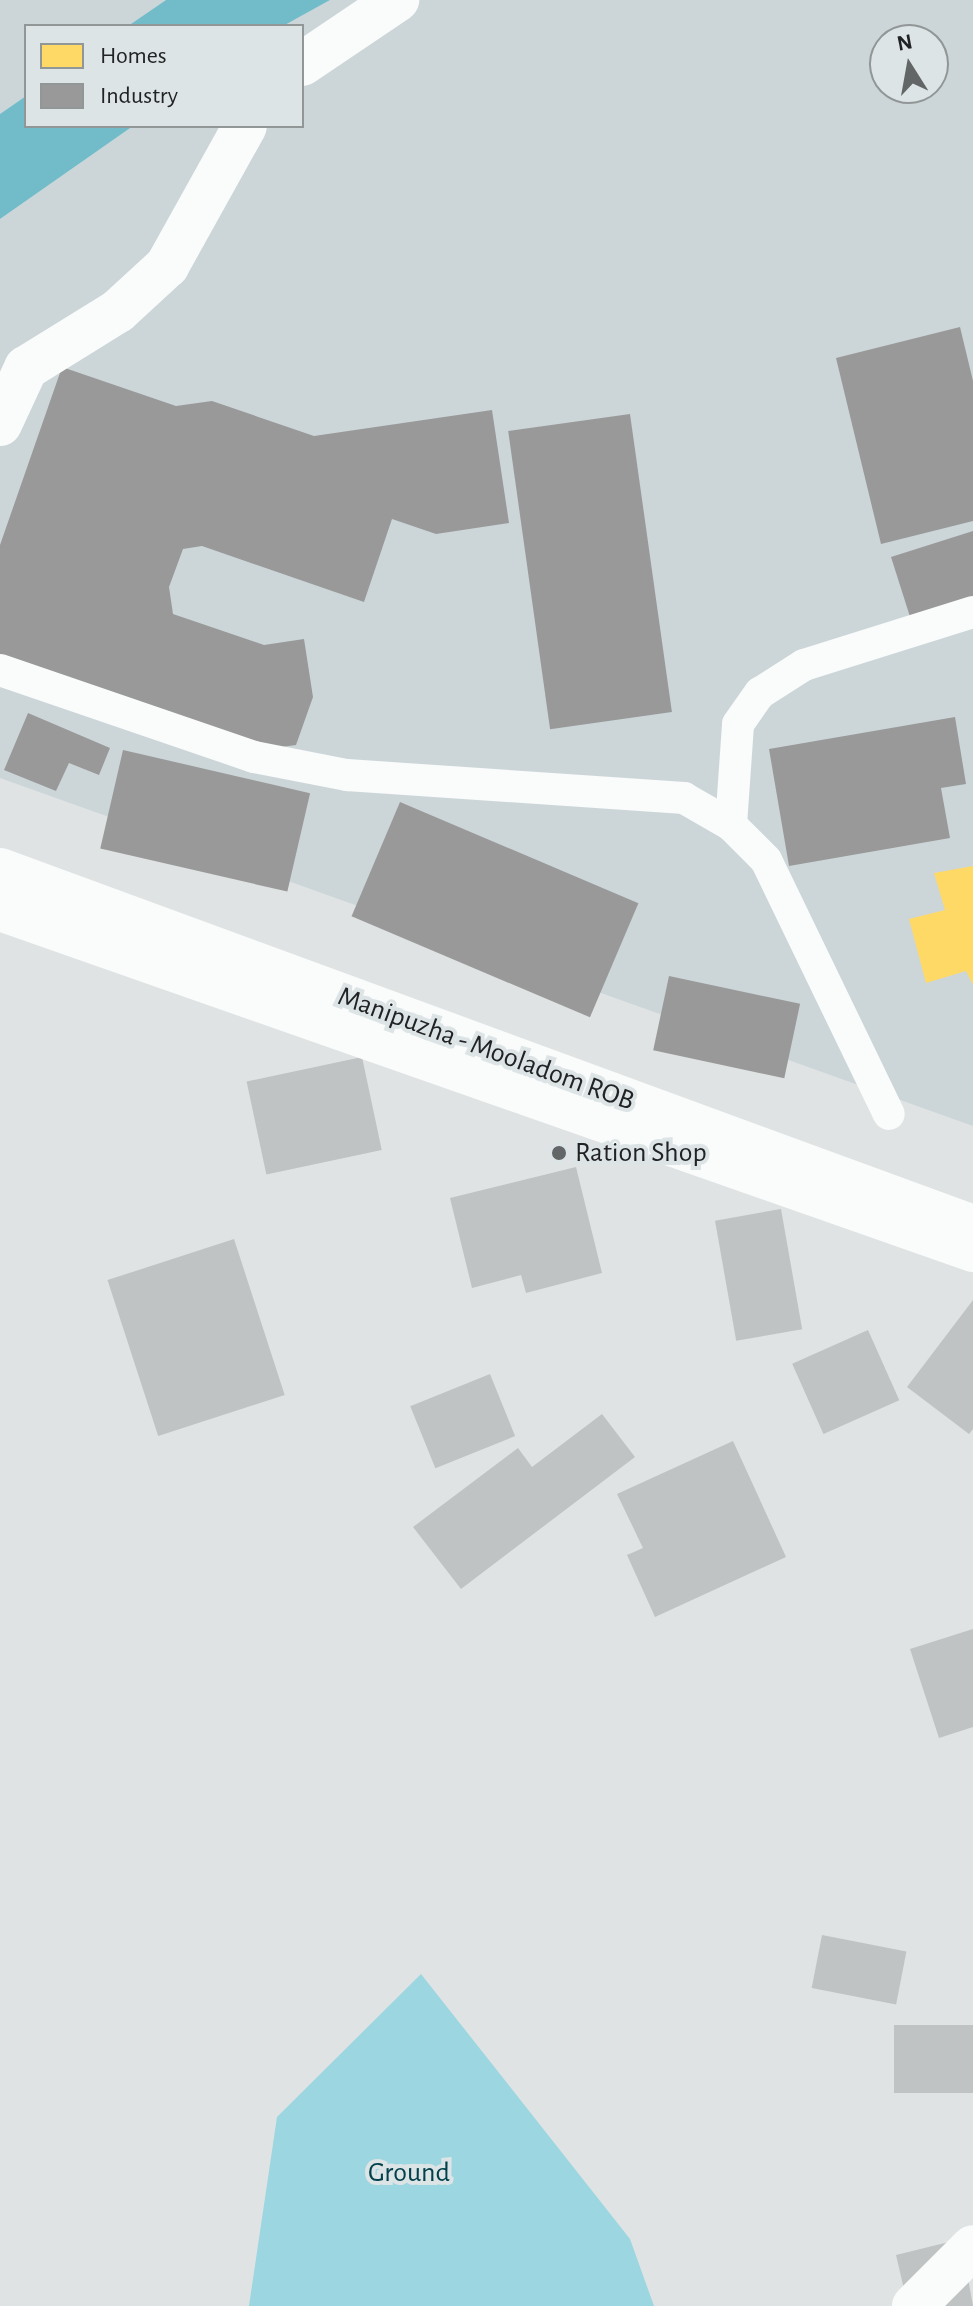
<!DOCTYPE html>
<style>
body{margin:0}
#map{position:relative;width:973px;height:2306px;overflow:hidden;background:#dfe3e3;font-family:"Alegreya Sans",sans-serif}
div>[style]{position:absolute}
.built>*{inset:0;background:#ccd6d8}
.green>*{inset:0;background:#9bd6e1}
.water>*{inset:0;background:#72bcc9}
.homes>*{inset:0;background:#ffd966}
.industry>*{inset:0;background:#999;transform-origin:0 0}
.building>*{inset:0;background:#c0c3c3;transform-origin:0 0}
.service>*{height:32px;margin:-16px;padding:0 16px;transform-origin:16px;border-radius:16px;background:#fafbfb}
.minor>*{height:44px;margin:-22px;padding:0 22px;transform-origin:22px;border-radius:22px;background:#fafbfb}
.secondary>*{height:44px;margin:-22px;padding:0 22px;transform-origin:22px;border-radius:22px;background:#fafbfb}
.dots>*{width:22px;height:22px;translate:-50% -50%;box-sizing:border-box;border:4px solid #dde4e5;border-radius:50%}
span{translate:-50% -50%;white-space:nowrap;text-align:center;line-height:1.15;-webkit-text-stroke:8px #dde4e5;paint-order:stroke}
.street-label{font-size:28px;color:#202223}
.poi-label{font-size:28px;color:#202223}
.left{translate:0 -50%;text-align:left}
.park-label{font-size:28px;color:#00414b}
.legend{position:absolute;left:24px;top:24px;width:280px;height:104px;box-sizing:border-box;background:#dde4e5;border:2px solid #919697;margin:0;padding:10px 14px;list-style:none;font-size:24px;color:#202223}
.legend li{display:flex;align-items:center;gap:16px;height:40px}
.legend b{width:40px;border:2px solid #919697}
.north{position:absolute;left:869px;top:24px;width:80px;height:80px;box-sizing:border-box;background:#dde4e5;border:2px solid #919697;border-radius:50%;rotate:349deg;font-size:22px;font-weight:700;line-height:32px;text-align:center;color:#202223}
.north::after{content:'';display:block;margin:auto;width:28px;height:36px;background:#636666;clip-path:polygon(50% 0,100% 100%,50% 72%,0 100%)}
</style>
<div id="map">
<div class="built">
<div style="clip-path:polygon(0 0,166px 0,128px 26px,26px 26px,26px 96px,0 114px)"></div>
<div style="clip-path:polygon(evenodd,330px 0,973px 0,973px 1126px,0 778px,0 219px,133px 126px,302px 126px,302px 26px,283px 26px,330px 0,885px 40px,933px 40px,933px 88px,885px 88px,885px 40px)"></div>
</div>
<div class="green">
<div style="clip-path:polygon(421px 1974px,630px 2239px,654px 2306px,249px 2306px,277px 2117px)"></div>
</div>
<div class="water">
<div style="clip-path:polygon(166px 0,330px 0,283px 26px,128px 26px)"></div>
<div style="clip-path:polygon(26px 96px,26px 126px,133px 126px,0 219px,0 114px)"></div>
</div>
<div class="homes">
<div style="clip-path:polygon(973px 866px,973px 985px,966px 971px,926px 983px,909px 919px,945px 910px,934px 873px)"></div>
</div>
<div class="industry">
<div style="clip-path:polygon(960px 327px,973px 381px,973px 521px,881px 544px,836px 358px)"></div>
<div style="clip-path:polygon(62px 367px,176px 406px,212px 401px,314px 436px,492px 410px,509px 523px,436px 534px,392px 519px,364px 602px,202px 546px,183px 549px,169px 587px,173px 614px,264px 645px,304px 639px,313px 697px,296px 745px,274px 748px,0 654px,0 545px)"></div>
<div style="left:630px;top:414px;width:301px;height:123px;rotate:82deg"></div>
<div style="clip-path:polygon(973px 531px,973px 604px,912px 623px,891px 557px)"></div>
<div style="clip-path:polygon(28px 713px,110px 748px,99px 775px,69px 763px,56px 791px,4px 770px)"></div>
<div style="clip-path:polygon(955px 717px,966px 784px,941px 788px,950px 838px,789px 866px,769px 749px)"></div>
<div style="left:123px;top:750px;width:192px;height:101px;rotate:13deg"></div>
<div style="left:400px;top:802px;width:259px;height:124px;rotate:23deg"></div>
<div style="left:669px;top:976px;width:134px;height:76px;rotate:12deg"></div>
</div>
<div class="building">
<div style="left:362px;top:1057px;width:95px;height:118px;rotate:78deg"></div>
<div style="clip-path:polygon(576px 1167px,602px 1273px,526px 1293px,521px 1275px,472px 1288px,450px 1198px)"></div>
<div style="left:781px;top:1209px;width:122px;height:67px;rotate:80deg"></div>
<div style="left:234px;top:1239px;width:164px;height:133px;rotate:72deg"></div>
<div style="clip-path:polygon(973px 1300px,973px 1429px,969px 1434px,907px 1387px)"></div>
<div style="left:868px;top:1330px;width:77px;height:83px;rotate:66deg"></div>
<div style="left:490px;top:1374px;width:67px;height:86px;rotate:68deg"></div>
<div style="clip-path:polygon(602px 1414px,635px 1457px,461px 1589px,413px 1527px,518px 1448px,532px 1467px)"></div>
<div style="clip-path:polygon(733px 1441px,786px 1557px,655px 1617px,627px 1555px,643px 1548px,617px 1494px)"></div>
<div style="clip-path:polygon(973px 1629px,973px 1727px,939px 1738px,910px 1649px)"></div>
<div style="left:822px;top:1935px;width:86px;height:54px;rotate:11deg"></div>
<div style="left:973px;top:2025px;width:68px;height:79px;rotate:90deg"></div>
<div style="clip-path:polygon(961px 2239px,973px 2306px,908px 2306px,896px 2255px)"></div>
</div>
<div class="service">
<div style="left:0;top:670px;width:268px;rotate:18.9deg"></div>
<div style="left:254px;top:757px;width:95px;rotate:11deg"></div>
<div style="left:347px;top:775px;width:338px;rotate:3.9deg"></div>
<div style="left:684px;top:798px;width:54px;rotate:29.9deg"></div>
<div style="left:731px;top:825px;width:49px;rotate:45deg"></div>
<div style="left:766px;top:860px;width:282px;rotate:64.2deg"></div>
<div style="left:731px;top:825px;width:101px;rotate:-86deg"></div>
<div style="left:738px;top:724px;width:38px;rotate:-55deg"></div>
<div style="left:760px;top:693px;width:52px;rotate:-32.5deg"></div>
<div style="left:804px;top:665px;width:177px;rotate:-17.4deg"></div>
</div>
<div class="minor">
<div style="left:302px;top:64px;width:115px;rotate:-34deg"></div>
<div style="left:0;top:424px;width:62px;rotate:-65.1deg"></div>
<div style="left:26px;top:368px;width:108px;rotate:-31.8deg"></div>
<div style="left:118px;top:311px;width:67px;rotate:-42.6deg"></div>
<div style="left:167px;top:266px;width:160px;rotate:-60.9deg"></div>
<div style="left:0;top:909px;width:1031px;rotate:19.31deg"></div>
<div style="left:914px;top:2306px;width:83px;rotate:-45deg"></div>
</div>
<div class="secondary">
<div style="left:0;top:870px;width:1036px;rotate:20.15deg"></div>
</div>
<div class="dots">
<div style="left:559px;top:1153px;background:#636666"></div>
</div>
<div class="street-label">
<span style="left:486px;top:1049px;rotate:20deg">Manipuzha - Mooladom ROB</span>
</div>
<div class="poi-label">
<span class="left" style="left:575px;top:1153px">Ration Shop</span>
</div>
<div class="park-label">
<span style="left:409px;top:2173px">Ground</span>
</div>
<ul class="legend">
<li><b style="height:22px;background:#ffd966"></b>Homes</li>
<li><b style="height:22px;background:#999"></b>Industry</li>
</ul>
<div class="north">N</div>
</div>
